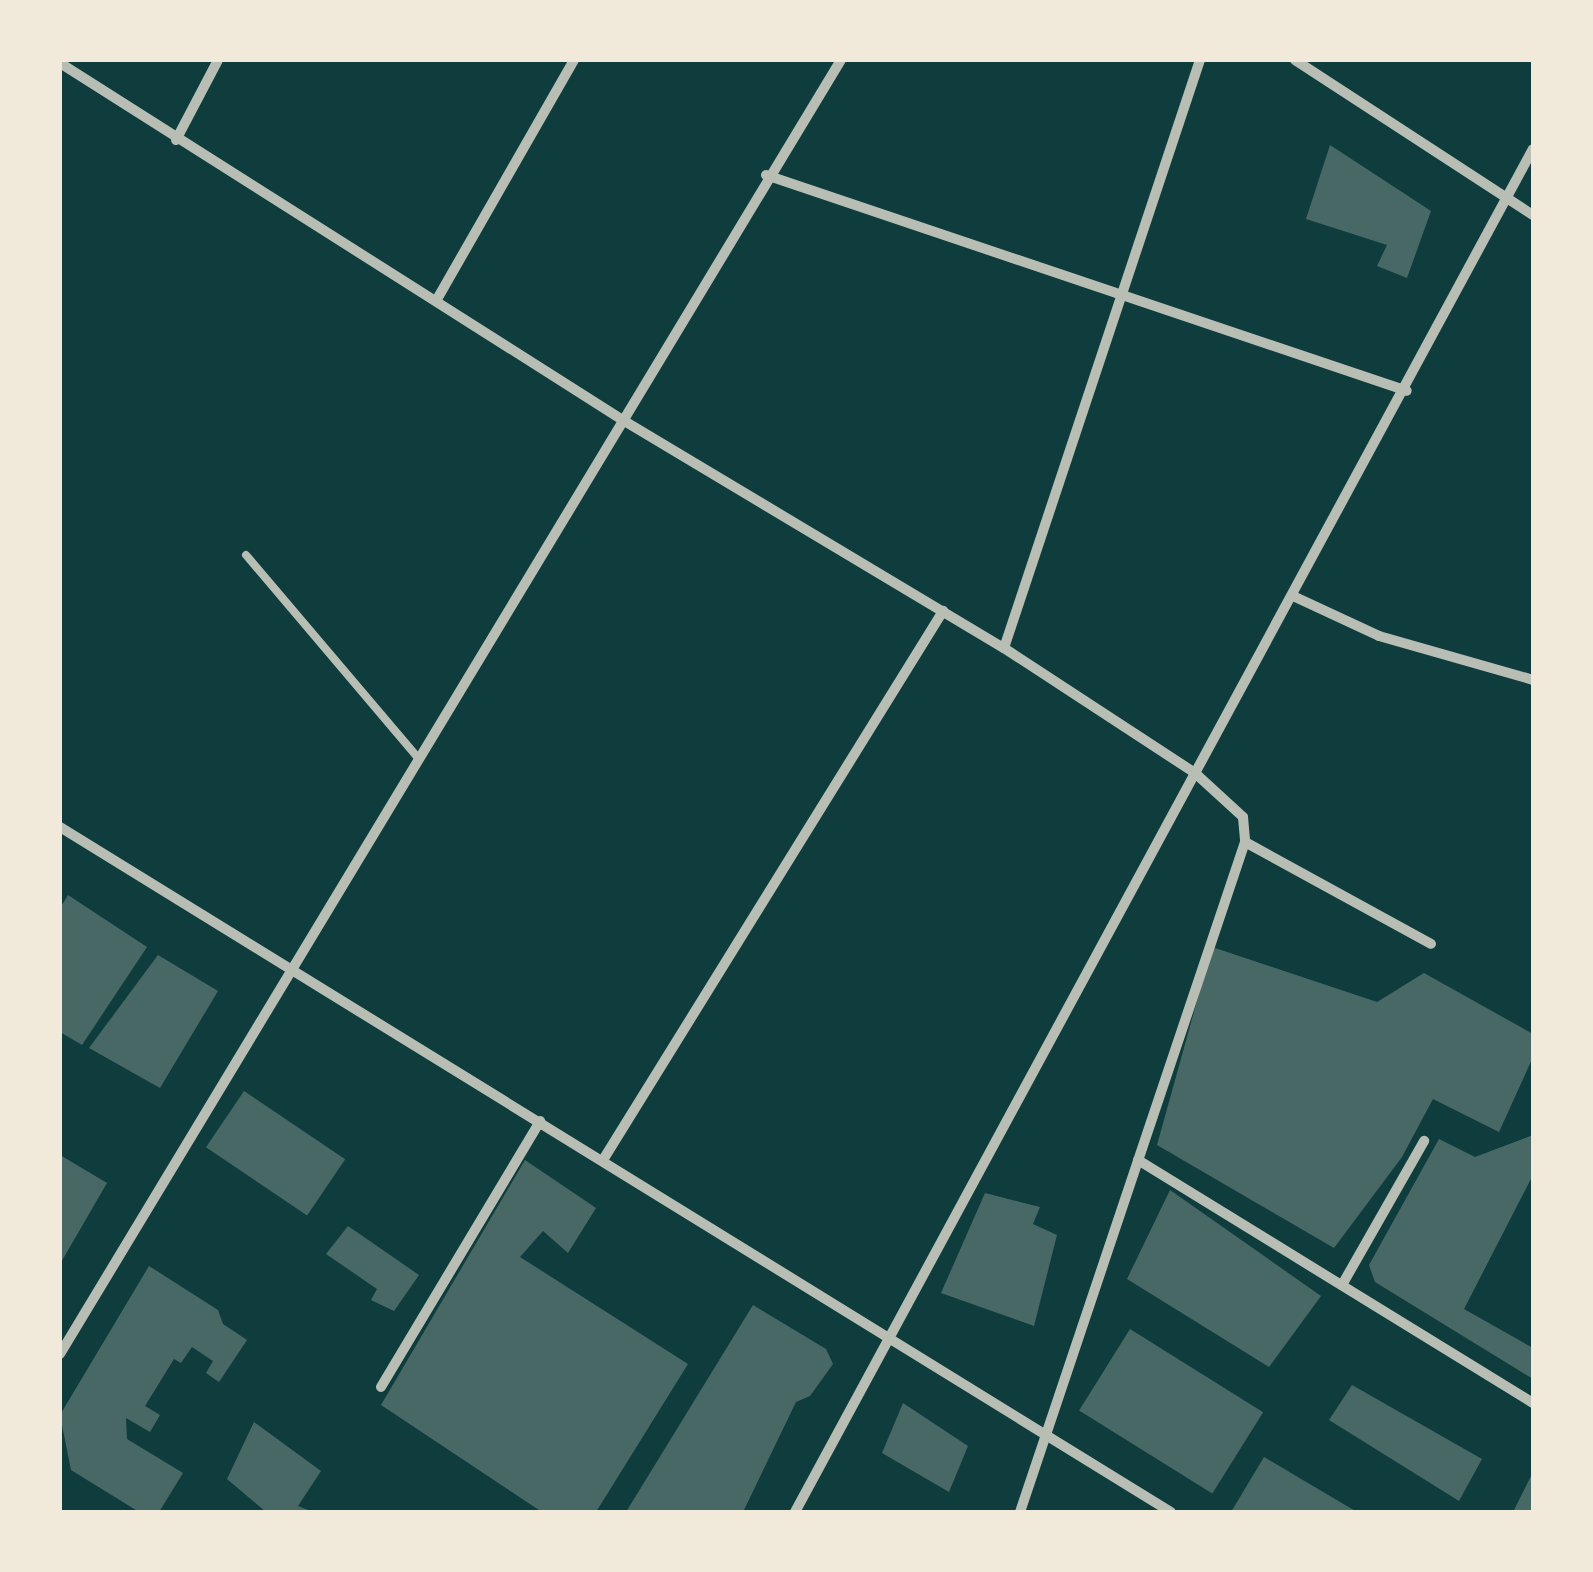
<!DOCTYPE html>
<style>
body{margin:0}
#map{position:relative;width:1593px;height:1572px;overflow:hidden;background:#0f3d3e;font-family:Montserrat,sans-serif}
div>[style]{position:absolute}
.building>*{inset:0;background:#486865;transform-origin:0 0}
.service>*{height:8px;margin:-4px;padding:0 4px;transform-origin:4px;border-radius:4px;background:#b8beb3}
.minor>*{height:10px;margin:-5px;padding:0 5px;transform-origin:5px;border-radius:5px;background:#b8beb3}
span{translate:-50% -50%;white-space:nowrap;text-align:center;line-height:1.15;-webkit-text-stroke:8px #f1e9da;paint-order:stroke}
.frame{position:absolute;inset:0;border:62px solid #f1e9da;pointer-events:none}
</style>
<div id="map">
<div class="building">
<div style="clip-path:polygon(1330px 145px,1431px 211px,1407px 278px,1377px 266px,1387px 245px,1306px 219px)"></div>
<div style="clip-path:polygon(68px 895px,147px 947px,82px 1045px,60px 1032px,60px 908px)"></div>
<div style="clip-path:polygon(1212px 947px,1377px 1002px,1424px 973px,1533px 1034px,1533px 1057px,1499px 1132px,1433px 1099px,1402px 1157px,1334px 1248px,1157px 1145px)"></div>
<div style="clip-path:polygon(158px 955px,218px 991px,160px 1088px,89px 1048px)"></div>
<div style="left:244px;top:1091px;width:122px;height:68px;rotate:34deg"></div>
<div style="clip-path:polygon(1533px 1135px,1533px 1175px,1464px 1309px,1533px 1348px,1533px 1379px,1375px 1282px,1369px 1265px,1439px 1139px,1475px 1157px)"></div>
<div style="clip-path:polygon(60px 1155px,107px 1183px,60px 1264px)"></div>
<div style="clip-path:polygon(525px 1160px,596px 1208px,568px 1253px,543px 1231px,520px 1257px,688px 1364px,596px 1512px,542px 1512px,381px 1405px)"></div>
<div style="clip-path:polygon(1170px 1190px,1321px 1296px,1269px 1367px,1127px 1279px)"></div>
<div style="clip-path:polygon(985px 1193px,1040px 1207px,1033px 1224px,1057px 1235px,1034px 1326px,941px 1293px)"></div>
<div style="clip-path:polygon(348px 1226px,419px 1275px,394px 1311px,371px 1300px,377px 1289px,326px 1254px)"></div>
<div style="clip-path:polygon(149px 1266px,218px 1310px,223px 1324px,247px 1340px,219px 1382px,206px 1373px,213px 1361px,192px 1347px,181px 1363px,174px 1359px,145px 1406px,160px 1415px,150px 1432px,126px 1418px,127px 1439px,183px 1473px,159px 1512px,139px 1512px,71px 1470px,60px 1415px)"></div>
<div style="clip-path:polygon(753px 1305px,826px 1349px,833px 1364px,810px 1396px,796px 1402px,743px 1512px,626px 1512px)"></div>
<div style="left:1130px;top:1329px;width:157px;height:96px;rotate:32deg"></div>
<div style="clip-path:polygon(1352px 1385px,1482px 1459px,1459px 1501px,1329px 1420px)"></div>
<div style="clip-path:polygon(903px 1403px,968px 1446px,949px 1492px,882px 1453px)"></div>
<div style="clip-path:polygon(254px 1422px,321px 1471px,298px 1506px,313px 1512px,266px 1512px,227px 1479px)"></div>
<div style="clip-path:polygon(1264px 1457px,1357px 1512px,1231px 1512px)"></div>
<div style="clip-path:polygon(1533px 1472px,1533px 1512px,1513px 1512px)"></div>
</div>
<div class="service">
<div style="left:246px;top:555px;width:266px;rotate:49.7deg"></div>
</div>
<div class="minor">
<div style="left:1295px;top:60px;width:284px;rotate:33.1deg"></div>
<div style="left:60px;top:63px;width:670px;rotate:32.39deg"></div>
<div style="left:626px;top:422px;width:440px;rotate:30.9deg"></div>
<div style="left:1004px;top:648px;width:228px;rotate:33.2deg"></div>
<div style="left:1195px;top:773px;width:65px;rotate:42.5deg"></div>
<div style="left:1243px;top:817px;width:25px;rotate:85deg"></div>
<div style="left:1245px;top:842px;width:707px;rotate:108.56deg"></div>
<div style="left:176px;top:140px;width:90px;rotate:-62.3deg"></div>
<div style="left:766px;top:175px;width:676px;rotate:18.62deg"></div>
<div style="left:436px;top:301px;width:278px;rotate:-60.2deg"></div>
<div style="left:1293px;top:596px;width:95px;rotate:24.9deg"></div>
<div style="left:1379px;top:636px;width:160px;rotate:15.9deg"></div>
<div style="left:1004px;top:648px;width:620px;rotate:-71.57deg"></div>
<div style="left:60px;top:827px;width:1305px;rotate:31.66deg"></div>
<div style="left:1245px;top:842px;width:212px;rotate:28.7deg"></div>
<div style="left:603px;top:1160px;width:646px;rotate:-58.23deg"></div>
<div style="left:1138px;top:1160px;width:464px;rotate:31.6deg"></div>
<div style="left:1342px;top:1285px;width:166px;rotate:-60.3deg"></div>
<div style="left:60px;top:1354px;width:1511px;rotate:-58.89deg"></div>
<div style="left:381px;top:1387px;width:310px;rotate:-59.1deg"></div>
<div style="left:795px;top:1512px;width:1550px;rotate:-61.57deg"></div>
</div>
<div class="frame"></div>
</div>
